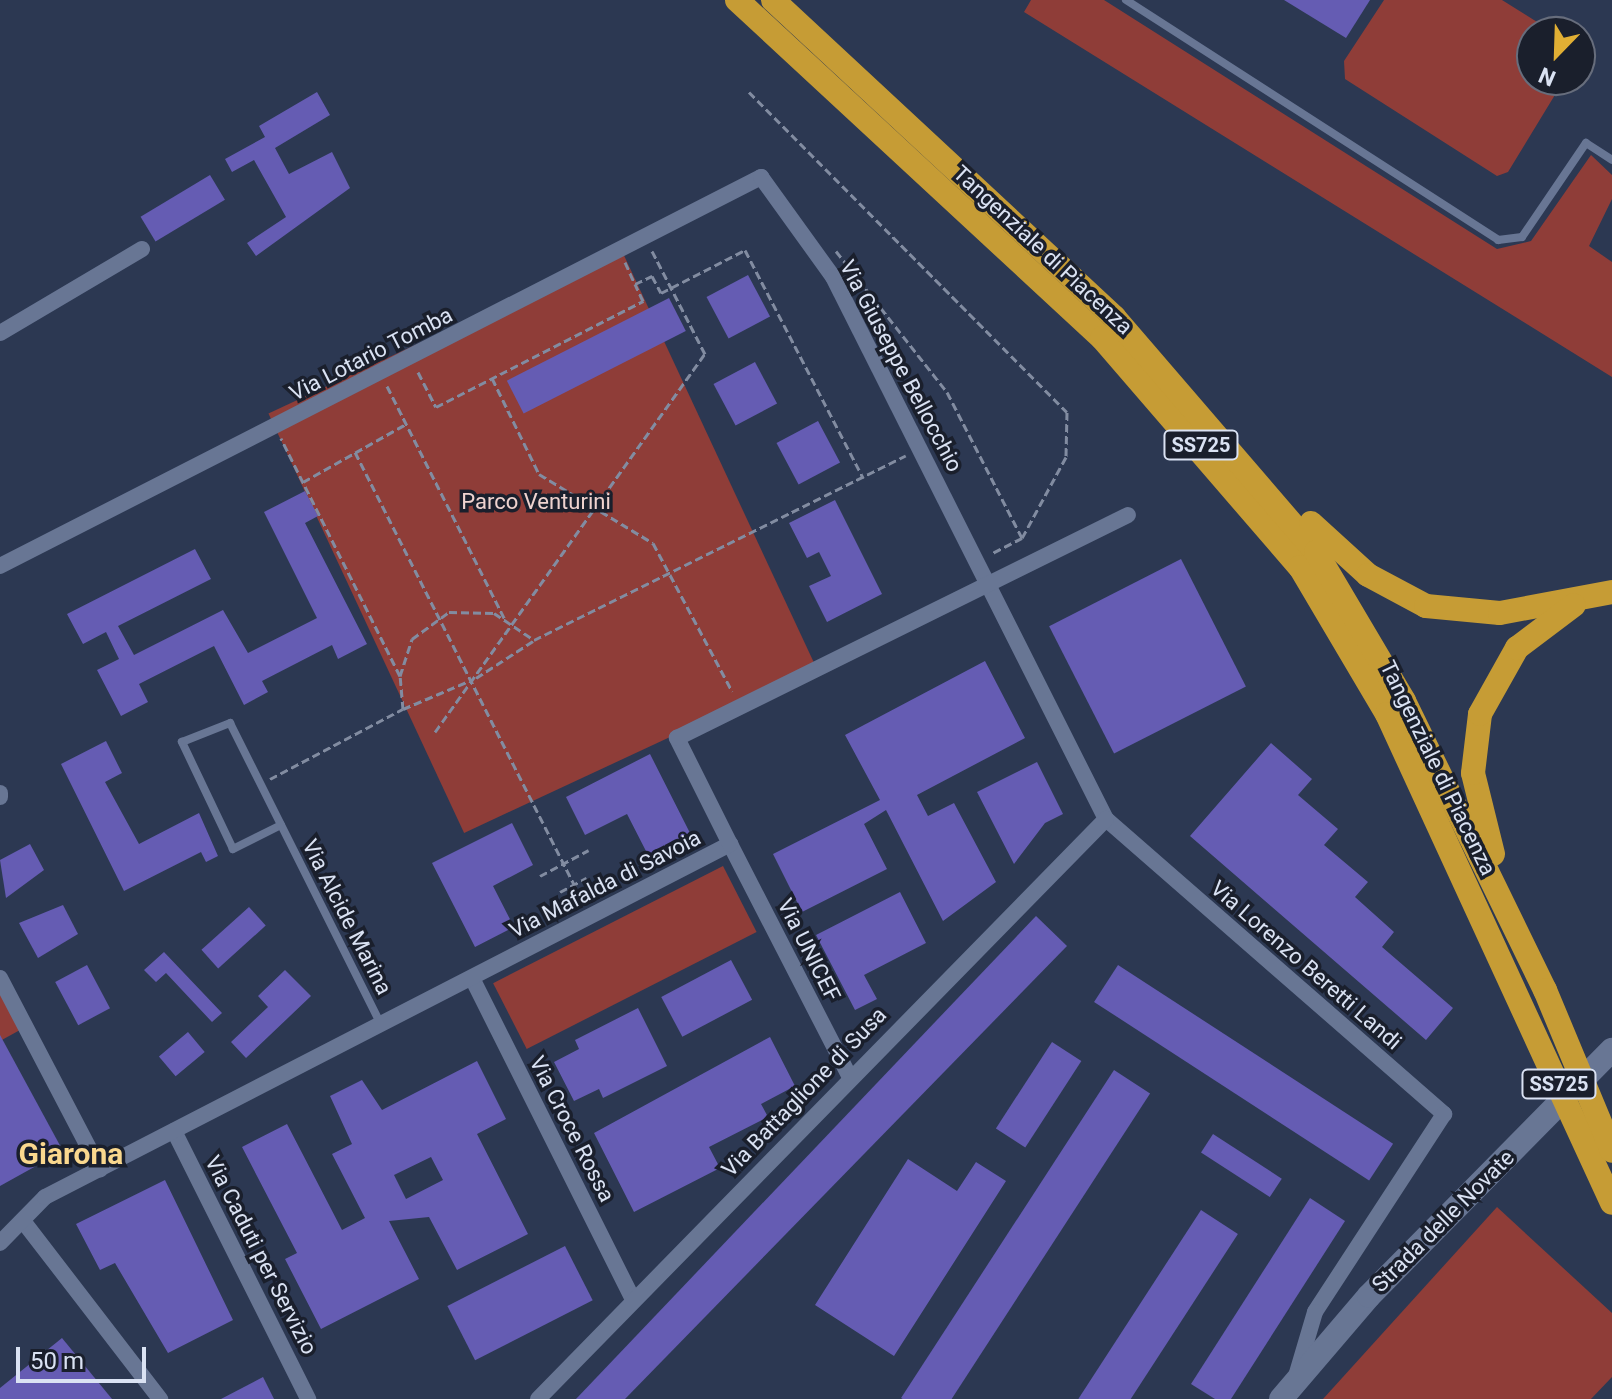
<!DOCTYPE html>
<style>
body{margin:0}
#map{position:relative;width:1612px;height:1399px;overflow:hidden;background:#2c3852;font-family:Roboto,sans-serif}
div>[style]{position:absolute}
.green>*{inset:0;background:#8f3d38;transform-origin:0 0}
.building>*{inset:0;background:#655cb3;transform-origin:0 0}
.path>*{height:3px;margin-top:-1.5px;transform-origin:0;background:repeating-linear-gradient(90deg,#828ca1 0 8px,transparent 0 12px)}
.lane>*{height:8px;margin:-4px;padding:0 4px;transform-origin:4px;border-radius:4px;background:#687694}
.street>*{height:16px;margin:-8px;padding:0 8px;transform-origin:8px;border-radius:8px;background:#687694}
.secondary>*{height:24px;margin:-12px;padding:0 12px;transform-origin:12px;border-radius:12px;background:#687694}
.highway>*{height:24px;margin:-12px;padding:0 12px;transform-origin:12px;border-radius:12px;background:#c69c35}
span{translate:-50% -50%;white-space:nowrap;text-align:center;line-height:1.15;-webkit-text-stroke:7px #1a1f2c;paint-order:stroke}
.shield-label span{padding:2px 6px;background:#1a1f2c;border:2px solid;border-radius:6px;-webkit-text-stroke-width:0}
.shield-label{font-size:20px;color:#dae2f3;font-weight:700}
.street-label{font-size:22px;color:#dae2f3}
.park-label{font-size:22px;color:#efd3cf}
.district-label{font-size:30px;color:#fad88e;font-weight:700}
.north{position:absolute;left:1516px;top:16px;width:80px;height:80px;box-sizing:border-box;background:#1a1f2c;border:2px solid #676d7c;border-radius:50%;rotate:203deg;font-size:22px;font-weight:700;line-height:32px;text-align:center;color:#dae2f3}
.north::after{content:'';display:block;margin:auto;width:28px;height:36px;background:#e1af34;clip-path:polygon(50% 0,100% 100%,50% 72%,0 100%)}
.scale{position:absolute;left:16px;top:1347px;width:130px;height:36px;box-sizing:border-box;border:4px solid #dae2f3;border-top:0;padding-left:10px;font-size:24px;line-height:28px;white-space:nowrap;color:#dae2f3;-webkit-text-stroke:6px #1a1f2c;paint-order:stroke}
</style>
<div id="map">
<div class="green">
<div style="clip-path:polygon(1031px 0,1104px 0,1497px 249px,1531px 241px,1591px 155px,1612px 175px,1612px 199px,1589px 246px,1612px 262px,1612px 377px,1024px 12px)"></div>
<div style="clip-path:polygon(1384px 0,1502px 0,1553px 32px,1532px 32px,1532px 80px,1564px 80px,1508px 172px,1497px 176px,1345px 79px,1344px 61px)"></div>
<div style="left:621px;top:249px;width:463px;height:389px;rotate:65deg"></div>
<div style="left:723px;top:866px;width:74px;height:258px;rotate:63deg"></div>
<div style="clip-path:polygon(0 986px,20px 1030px,0 1041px)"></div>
<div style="clip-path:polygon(1497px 1207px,1612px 1313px,1612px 1377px,1591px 1399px,1323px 1399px)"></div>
</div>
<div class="building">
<div style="clip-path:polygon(1284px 0,1370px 0,1346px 38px)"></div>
<div style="clip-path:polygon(317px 92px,330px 115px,275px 148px,289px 174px,332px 152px,350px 188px,256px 256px,247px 243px,286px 217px,254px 160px,232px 172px,225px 159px,265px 137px,259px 126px)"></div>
<div style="left:210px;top:175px;width:29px;height:81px;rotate:59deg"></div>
<div style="left:748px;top:275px;width:47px;height:47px;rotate:62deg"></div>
<div style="left:669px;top:298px;width:37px;height:182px;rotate:63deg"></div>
<div style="left:755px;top:362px;width:47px;height:47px;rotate:62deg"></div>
<div style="left:818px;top:421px;width:47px;height:47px;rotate:62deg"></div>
<div style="clip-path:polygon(305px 491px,318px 516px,305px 523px,367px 644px,338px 659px,332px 645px,262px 681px,268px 692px,244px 705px,214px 646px,139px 684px,148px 702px,121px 716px,97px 670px,119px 659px,106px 632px,83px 644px,67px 614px,195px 549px,211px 579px,118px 626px,134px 655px,223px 610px,248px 653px,317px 618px,264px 512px)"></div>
<div style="clip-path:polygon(835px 500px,882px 594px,827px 622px,809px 586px,831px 576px,819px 552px,807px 558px,789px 523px)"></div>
<div style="left:1181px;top:559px;width:143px;height:148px;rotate:63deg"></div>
<div style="clip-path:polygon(985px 661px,1025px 738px,917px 795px,928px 816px,954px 803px,996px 882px,943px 921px,886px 810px,864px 824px,887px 869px,802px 912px,773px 854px,880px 800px,845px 735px)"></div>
<div style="clip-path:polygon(106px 741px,122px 773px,105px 782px,139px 844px,199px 813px,218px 856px,206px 862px,201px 852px,124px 891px,61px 764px)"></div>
<div style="clip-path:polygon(1271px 743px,1312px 779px,1298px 795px,1338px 829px,1324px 845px,1368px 882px,1355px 897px,1394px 932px,1382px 947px,1453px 1008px,1426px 1040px,1190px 836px)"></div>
<div style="clip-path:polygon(650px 754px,690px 833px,648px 855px,627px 814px,585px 835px,566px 797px)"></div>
<div style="clip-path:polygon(1037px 762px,1063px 814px,1045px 823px,1014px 864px,977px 792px)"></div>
<div style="clip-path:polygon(512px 823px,533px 865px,493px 886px,514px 927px,475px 947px,432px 863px)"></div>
<div style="clip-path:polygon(30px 844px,44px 870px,6px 898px,0 860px)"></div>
<div style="clip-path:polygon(900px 892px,926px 943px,864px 975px,877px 999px,855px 1010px,816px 935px)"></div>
<div style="clip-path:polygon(63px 905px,78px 934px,38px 958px,19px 923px)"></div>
<div style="left:249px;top:907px;width:25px;height:64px;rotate:48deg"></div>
<div style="clip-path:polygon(1036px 916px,1067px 946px,625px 1399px,576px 1399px)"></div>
<div style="clip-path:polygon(164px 952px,222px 1013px,212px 1022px,166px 973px,156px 982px,144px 970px)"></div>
<div style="left:731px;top:960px;width:45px;height:79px;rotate:62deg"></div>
<div style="left:87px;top:965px;width:49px;height:36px;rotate:62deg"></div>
<div style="left:1118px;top:965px;width:328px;height:44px;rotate:33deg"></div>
<div style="clip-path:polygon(285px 970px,311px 996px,246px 1058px,231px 1042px,268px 1007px,258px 996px)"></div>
<div style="clip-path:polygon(638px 1008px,667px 1066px,603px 1098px,599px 1089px,574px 1101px,554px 1062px,579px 1049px,575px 1040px)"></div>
<div style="left:188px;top:1032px;width:26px;height:38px;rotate:50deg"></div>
<div style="clip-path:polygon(0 1035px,63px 1151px,0 1186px)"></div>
<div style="clip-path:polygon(770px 1037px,795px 1086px,761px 1104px,768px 1117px,709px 1147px,720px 1168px,634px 1212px,594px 1133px)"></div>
<div style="left:1052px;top:1042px;width:35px;height:103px;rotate:33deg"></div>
<div style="clip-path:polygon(evenodd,477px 1061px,506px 1119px,477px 1134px,528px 1234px,457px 1270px,429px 1217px,389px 1221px,419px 1279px,321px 1329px,285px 1259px,297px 1253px,242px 1147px,287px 1124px,342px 1230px,365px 1218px,332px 1154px,352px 1144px,330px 1096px,362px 1080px,382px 1110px,477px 1061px,431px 1157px,443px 1180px,406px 1199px,394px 1175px,431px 1157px)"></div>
<div style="left:1114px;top:1070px;width:43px;height:391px;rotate:33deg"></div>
<div style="left:1213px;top:1134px;width:82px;height:22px;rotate:33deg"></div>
<div style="clip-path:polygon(908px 1159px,957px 1191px,976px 1162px,1006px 1181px,894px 1356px,815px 1305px)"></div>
<div style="clip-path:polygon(165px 1180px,233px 1320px,168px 1353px,115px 1263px,100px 1270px,76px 1224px)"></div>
<div style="clip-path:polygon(1310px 1198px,1345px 1221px,1231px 1399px,1215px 1399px,1191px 1384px)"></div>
<div style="left:1201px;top:1210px;width:44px;height:225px;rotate:33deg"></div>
<div style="left:565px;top:1246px;width:61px;height:132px;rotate:63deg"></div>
<div style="clip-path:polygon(62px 1338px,112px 1399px,0 1399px,0 1388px)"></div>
<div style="clip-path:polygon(263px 1377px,274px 1399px,221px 1399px)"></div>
</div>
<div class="path">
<div style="left:749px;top:92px;width:451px;rotate:45.2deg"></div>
<div style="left:1067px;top:412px;width:45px;rotate:91.3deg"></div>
<div style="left:1066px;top:457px;width:92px;rotate:118.5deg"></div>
<div style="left:836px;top:251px;width:179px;rotate:51.8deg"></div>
<div style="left:947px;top:392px;width:164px;rotate:62.8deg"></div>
<div style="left:1022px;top:538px;width:35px;rotate:153deg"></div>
<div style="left:625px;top:262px;width:24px;rotate:66deg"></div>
<div style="left:418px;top:372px;width:39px;rotate:63deg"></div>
<div style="left:436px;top:407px;width:233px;rotate:-27.1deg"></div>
<div style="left:643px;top:301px;width:19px;rotate:-115deg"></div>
<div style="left:635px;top:284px;width:19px;rotate:-25deg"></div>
<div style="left:652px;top:276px;width:19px;rotate:62deg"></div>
<div style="left:661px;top:293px;width:94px;rotate:-27.1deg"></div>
<div style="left:745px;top:250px;width:257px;rotate:62.6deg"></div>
<div style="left:492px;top:378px;width:107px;rotate:63.9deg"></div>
<div style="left:539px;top:474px;width:133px;rotate:31.2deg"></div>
<div style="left:653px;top:543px;width:168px;rotate:61.9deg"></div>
<div style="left:387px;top:386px;width:260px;rotate:63.2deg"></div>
<div style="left:355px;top:452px;width:504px;rotate:63.13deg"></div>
<div style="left:303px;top:482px;width:118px;rotate:-29.4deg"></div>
<div style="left:400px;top:676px;width:39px;rotate:-72deg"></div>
<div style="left:412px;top:639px;width:46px;rotate:-36.1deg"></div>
<div style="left:449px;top:612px;width:45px;rotate:1.3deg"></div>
<div style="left:494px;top:613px;width:48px;rotate:34deg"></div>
<div style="left:534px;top:640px;width:415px;rotate:-26.4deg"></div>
<div style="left:476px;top:678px;width:68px;rotate:-33deg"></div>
<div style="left:403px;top:709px;width:72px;rotate:-23deg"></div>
<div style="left:435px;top:732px;width:465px;rotate:-54.5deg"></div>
<div style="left:705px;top:354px;width:116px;rotate:-117.2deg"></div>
<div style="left:270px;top:779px;width:150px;rotate:-27.8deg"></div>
<div style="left:403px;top:709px;width:33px;rotate:-95deg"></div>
<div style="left:400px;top:676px;width:266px;rotate:-116.6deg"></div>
<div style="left:540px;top:876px;width:55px;rotate:-28deg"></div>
<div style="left:560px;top:892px;width:30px;rotate:-28deg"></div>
</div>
<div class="lane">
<div style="left:1126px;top:0;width:443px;rotate:32.8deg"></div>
<div style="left:1498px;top:240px;width:24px;rotate:-7deg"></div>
<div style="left:1522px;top:237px;width:114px;rotate:-55.8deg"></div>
<div style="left:1586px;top:143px;width:31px;rotate:33deg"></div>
<div style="left:281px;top:825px;width:54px;rotate:153.4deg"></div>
<div style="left:233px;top:849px;width:119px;rotate:-115.5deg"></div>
<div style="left:182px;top:742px;width:52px;rotate:-21.6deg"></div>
<div style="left:230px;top:723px;width:338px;rotate:63.4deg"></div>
</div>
<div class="street">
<div style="left:0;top:333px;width:165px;rotate:-30.6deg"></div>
<div style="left:0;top:566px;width:855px;rotate:-27.07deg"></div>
<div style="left:761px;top:177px;width:123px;rotate:54.2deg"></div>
<div style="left:833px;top:277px;width:607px;rotate:63.27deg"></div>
<div style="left:1106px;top:819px;width:449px;rotate:41.1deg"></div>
<div style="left:1444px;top:1114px;width:236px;rotate:123.1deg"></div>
<div style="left:1315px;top:1312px;width:67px;rotate:106.5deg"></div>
<div style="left:0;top:793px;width:4px;rotate:90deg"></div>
<div style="left:730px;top:844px;width:261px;rotate:62.8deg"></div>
<div style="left:0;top:978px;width:216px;rotate:62.4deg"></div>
<div style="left:472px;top:978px;width:360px;rotate:63.4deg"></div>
<div style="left:174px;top:1131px;width:300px;rotate:63.4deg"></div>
<div style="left:23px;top:1221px;width:225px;rotate:52.4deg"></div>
<div style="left:0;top:1243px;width:64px;rotate:-45.6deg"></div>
<div style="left:45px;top:1197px;width:771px;rotate:-27.26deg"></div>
<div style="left:730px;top:844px;width:119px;rotate:-116.6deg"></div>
<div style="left:677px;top:738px;width:503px;rotate:-26.31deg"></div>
<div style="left:538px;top:1399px;width:812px;rotate:-45.6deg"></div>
</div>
<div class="secondary">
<div style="left:1281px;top:1399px;width:135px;rotate:-49.5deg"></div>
<div style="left:1369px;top:1296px;width:346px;rotate:-45.4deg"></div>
</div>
<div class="highway">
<div style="left:737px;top:0;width:497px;rotate:42.8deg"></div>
<div style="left:1102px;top:338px;width:303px;rotate:49.2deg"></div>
<div style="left:1300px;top:567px;width:171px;rotate:59.4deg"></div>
<div style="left:1387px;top:714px;width:538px;rotate:65.29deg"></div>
<div style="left:773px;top:0;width:466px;rotate:42.9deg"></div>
<div style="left:1114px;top:317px;width:310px;rotate:49.3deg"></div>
<div style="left:1316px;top:552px;width:173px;rotate:59.4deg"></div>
<div style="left:1404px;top:701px;width:322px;rotate:64deg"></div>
<div style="left:1545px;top:990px;width:174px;rotate:67.4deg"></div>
<div style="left:1311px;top:523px;width:77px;rotate:42.4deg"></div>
<div style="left:1368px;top:575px;width:66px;rotate:28.1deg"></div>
<div style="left:1426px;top:606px;width:74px;rotate:5.4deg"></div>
<div style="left:1500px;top:613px;width:114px;rotate:-10.6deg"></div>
<div style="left:1493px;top:854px;width:83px;rotate:-103.9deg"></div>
<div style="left:1473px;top:773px;width:59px;rotate:-83.2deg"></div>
<div style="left:1480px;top:714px;width:76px;rotate:-60.7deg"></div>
<div style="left:1517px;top:648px;width:71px;rotate:-37deg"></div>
</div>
<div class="shield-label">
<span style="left:1201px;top:445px">SS725</span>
<span style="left:1559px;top:1084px">SS725</span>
</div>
<div class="street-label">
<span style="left:1043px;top:250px;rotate:43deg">Tangenziale di Piacenza</span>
<span style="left:371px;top:354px;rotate:-27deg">Via Lotario Tomba</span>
<span style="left:901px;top:366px;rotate:62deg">Via Giuseppe Bellocchio</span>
<span style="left:1438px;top:768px;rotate:64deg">Tangenziale di Piacenza</span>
<span style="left:605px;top:884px;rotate:-27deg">Via Mafalda di Savoia</span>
<span style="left:347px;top:917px;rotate:63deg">Via Alcide Marina</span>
<span style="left:809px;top:950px;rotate:63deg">Via UNICEF</span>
<span style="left:1306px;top:965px;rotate:41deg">Via Lorenzo Beretti Landi</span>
<span style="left:804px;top:1092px;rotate:-46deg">Via Battaglione di Susa</span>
<span style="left:572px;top:1129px;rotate:63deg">Via Croce Rossa</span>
<span style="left:1443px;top:1221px;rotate:-45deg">Strada delle Novate</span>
<span style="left:261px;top:1255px;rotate:63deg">Via Caduti per Servizio</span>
</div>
<div class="park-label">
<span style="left:536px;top:502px">Parco Venturini</span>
</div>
<div class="district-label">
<span style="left:71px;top:1154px">Giarona</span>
</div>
<div class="north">N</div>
<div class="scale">50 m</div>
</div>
